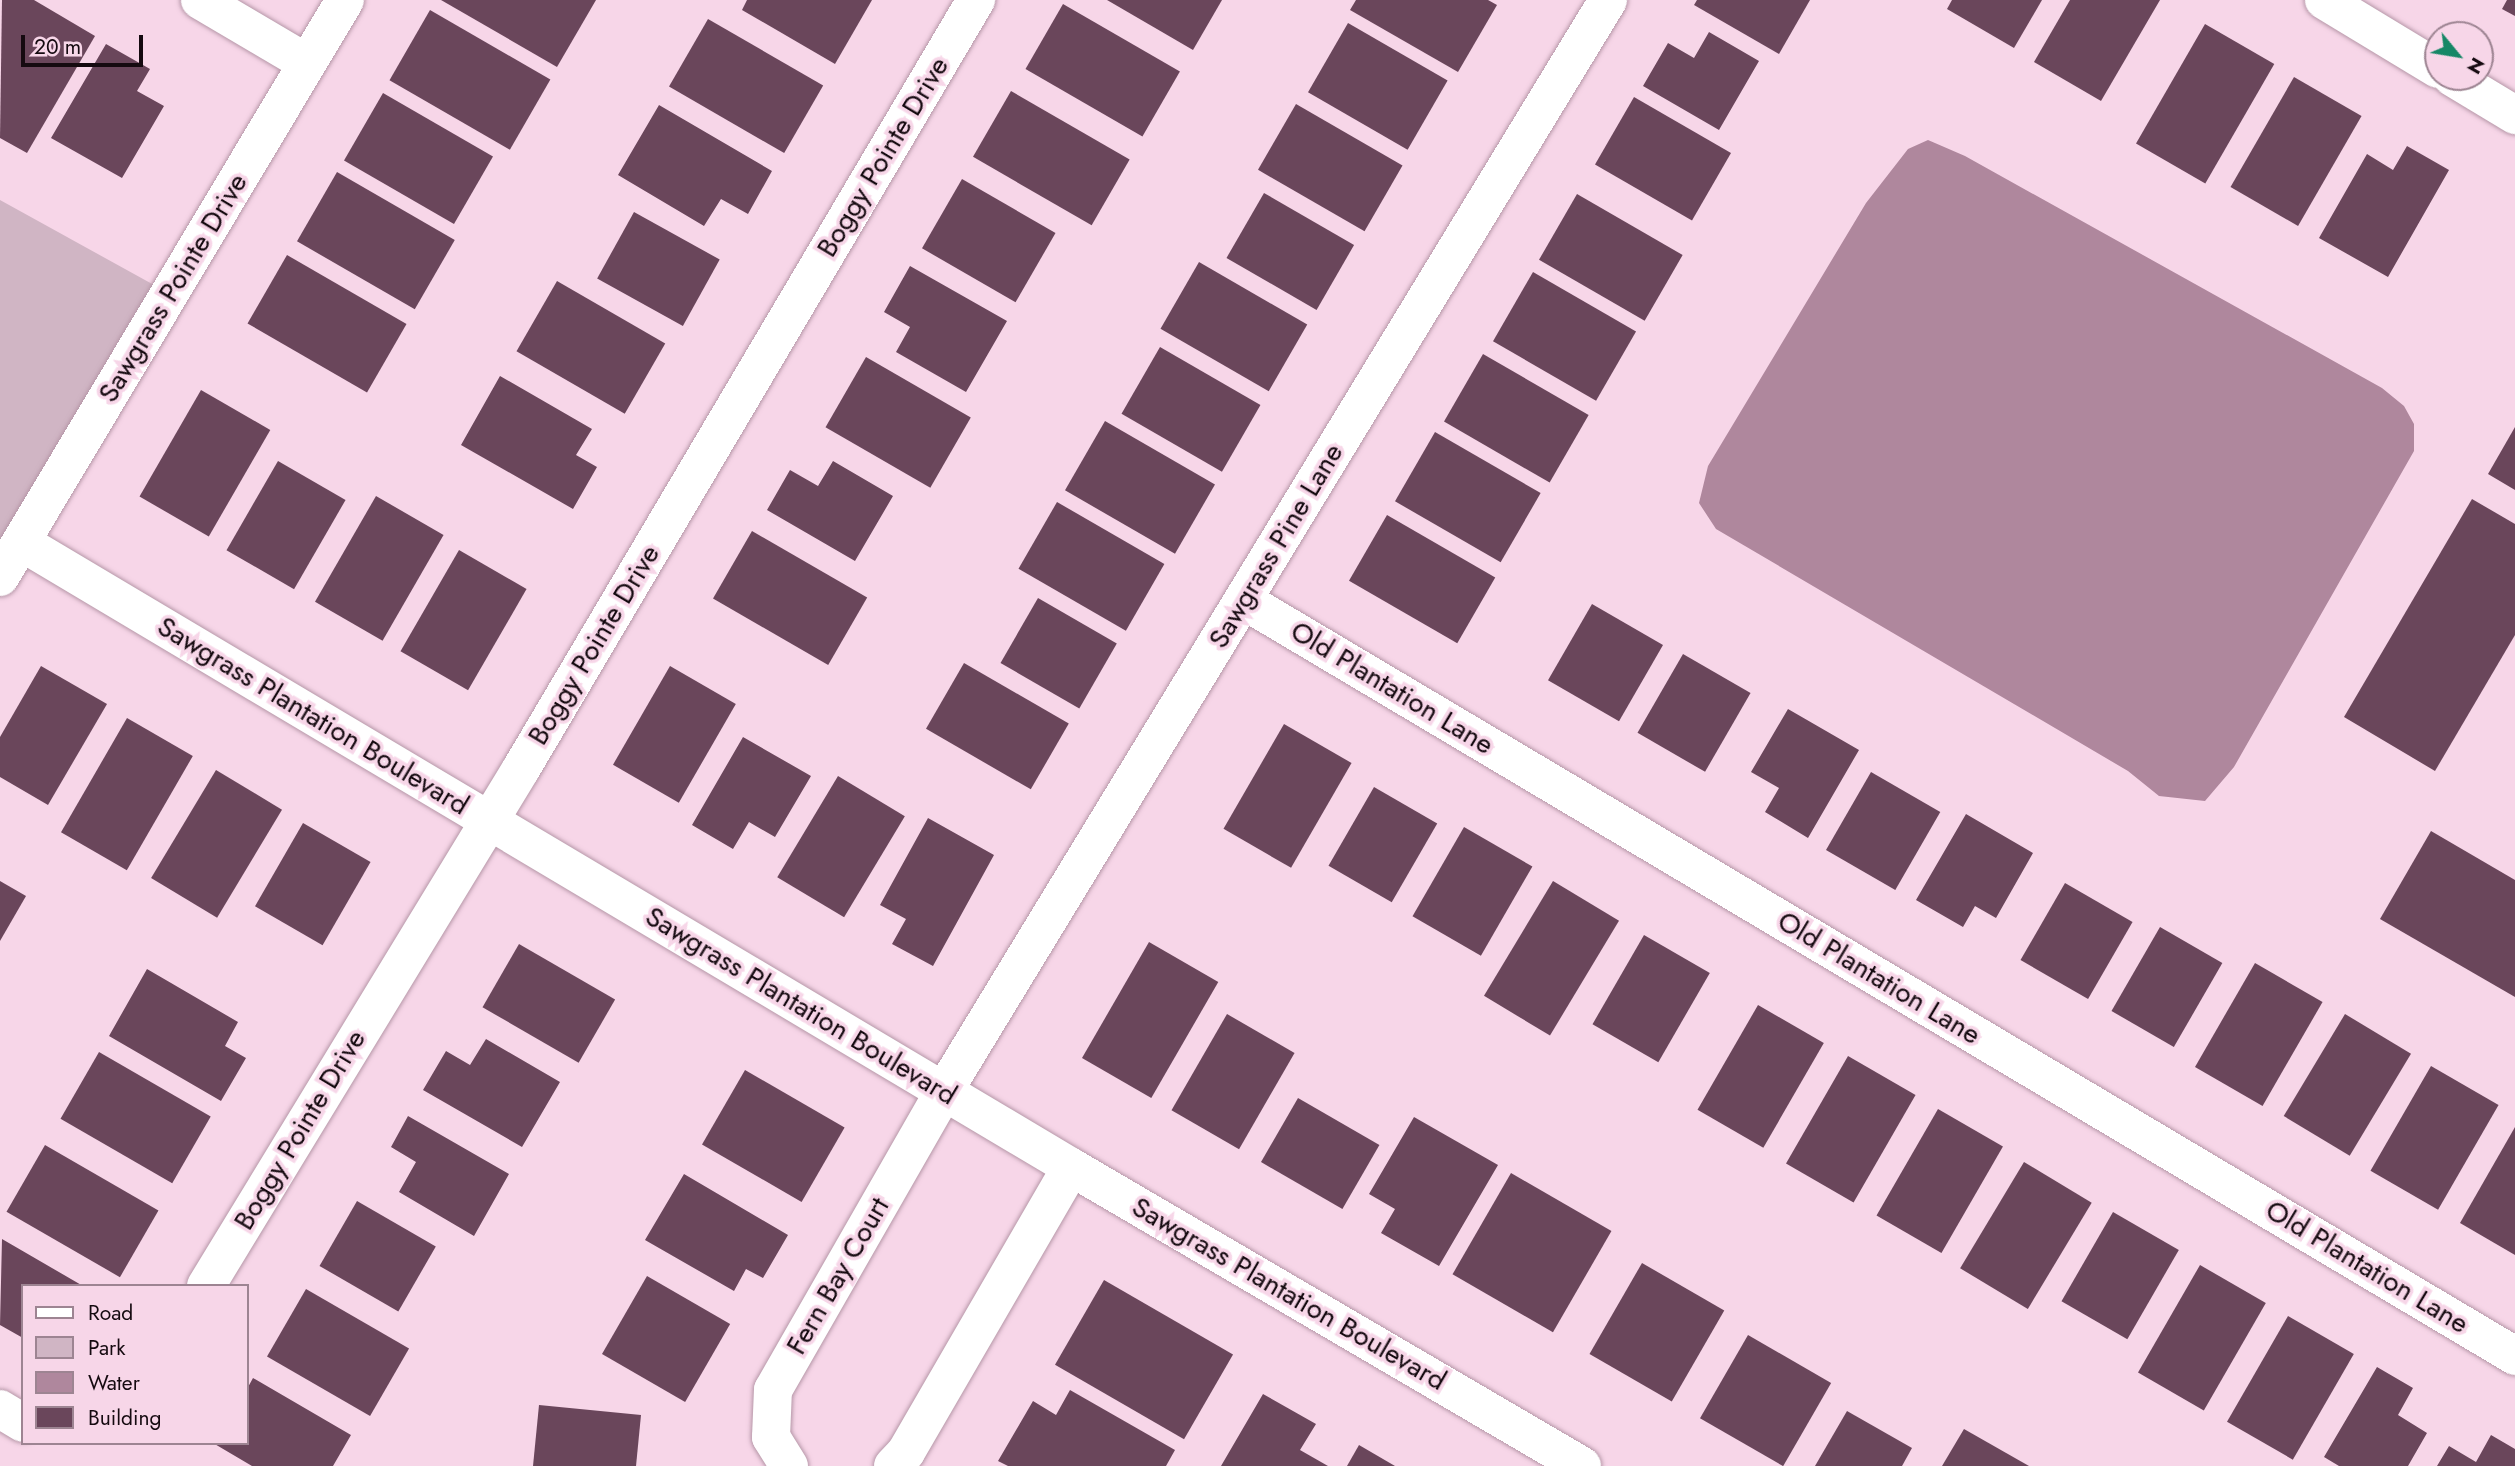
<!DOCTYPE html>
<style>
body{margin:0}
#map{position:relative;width:2515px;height:1466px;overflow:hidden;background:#f7d6e8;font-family:Jost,sans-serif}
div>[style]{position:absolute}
.green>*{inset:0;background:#d0b5c4}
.water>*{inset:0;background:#af879d}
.building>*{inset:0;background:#6a465b;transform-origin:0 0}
.roads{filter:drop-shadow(0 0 2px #b697a8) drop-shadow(0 0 2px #b697a8)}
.minor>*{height:38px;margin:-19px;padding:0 19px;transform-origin:19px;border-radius:19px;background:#fff}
span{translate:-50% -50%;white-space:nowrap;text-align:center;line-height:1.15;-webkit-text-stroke:7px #f7d6e8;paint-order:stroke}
.street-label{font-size:28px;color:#150a10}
.legend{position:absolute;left:21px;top:1284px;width:228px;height:161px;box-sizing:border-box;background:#f7d6e8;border:2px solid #9d8492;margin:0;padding:9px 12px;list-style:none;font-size:21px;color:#150a10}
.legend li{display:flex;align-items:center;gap:14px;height:35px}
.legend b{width:35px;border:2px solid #9d8492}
.north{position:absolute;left:2424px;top:21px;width:70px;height:70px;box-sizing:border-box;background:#f7d6e8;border:2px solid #9d8492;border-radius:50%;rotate:120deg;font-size:19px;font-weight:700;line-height:28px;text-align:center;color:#150a10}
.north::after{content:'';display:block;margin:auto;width:24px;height:32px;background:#168766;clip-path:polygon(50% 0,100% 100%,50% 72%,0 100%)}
.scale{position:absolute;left:21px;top:35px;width:122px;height:32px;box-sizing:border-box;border:4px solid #150a10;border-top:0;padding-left:9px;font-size:21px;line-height:24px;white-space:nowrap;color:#150a10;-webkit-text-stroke:5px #f7d6e8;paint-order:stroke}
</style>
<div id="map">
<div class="green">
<div style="clip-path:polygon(0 200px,154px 285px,0 546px)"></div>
</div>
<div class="water">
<div style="clip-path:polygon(1928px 140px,1965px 156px,2382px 388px,2404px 406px,2414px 424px,2414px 451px,2234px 767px,2205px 801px,2159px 796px,2128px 771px,1716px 529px,1699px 503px,1708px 466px,1866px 203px,1908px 149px)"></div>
</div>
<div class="building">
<div style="clip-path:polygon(2px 0,34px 0,95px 36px,27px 153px,0 138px)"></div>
<div style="clip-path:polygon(441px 0,596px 0,557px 67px)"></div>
<div style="clip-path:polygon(747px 0,872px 0,835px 64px,742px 10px)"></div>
<div style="clip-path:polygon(1107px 0,1222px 0,1193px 50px)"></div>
<div style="clip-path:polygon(1356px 0,1488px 0,1497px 5px,1458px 72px,1350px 10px)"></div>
<div style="clip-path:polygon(1697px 0,1810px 0,1779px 54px,1694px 5px)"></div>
<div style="clip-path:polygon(1952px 0,2042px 0,2014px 48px,1947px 9px)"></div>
<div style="clip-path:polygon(2070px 0,2160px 0,2101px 101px,2034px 62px)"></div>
<div style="clip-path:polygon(2507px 0,2515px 0,2515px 16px,2502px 9px)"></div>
<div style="left:1063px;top:4px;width:135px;height:75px;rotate:30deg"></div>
<div style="left:430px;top:10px;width:139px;height:81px;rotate:30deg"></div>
<div style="left:708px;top:19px;width:133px;height:78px;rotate:30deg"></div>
<div style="left:1348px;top:23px;width:115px;height:80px;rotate:30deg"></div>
<div style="left:2205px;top:24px;width:80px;height:138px;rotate:30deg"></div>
<div style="clip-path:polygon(1709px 32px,1759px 61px,1719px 130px,1643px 86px,1668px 43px,1694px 58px)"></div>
<div style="clip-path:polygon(106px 44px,150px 69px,137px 91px,164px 106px,122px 178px,51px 138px)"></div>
<div style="left:2294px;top:77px;width:78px;height:127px;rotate:30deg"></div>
<div style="left:1011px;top:91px;width:137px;height:76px;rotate:30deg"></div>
<div style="left:383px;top:93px;width:127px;height:78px;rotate:30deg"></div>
<div style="left:1634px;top:97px;width:112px;height:78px;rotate:30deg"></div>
<div style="left:1296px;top:104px;width:123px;height:76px;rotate:30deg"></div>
<div style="clip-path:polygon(659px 105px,772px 171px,748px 214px,721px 199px,704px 226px,618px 175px)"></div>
<div style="clip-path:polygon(2407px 146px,2449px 170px,2388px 277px,2319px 238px,2367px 154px,2393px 170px)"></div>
<div style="left:337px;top:172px;width:136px;height:80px;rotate:30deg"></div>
<div style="left:962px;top:179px;width:108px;height:80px;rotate:30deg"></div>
<div style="left:1264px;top:193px;width:104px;height:75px;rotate:30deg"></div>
<div style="left:1577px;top:194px;width:122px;height:76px;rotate:30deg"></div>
<div style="left:634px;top:212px;width:98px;height:76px;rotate:29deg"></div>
<div style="left:287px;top:255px;width:138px;height:79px;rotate:30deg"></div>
<div style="left:1199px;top:262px;width:125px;height:77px;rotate:30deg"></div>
<div style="clip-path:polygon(910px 266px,1007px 321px,966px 392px,896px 352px,910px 327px,884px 312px)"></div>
<div style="left:1533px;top:272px;width:119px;height:80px;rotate:30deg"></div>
<div style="left:557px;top:281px;width:125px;height:81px;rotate:30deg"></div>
<div style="left:1160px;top:347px;width:116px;height:77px;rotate:30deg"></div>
<div style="left:1483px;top:354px;width:122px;height:78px;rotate:30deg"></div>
<div style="left:866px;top:357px;width:121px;height:81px;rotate:30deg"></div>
<div style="clip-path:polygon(500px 376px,592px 429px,576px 455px,597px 467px,573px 509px,461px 445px)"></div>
<div style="left:201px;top:390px;width:80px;height:123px;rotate:30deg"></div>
<div style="left:1105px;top:421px;width:127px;height:80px;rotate:30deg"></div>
<div style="clip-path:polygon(2515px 427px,2515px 490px,2488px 474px)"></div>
<div style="left:1435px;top:432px;width:122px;height:80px;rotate:30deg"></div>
<div style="left:278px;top:461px;width:78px;height:103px;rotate:30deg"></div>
<div style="clip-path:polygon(833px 461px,893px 496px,855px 561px,767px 510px,790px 470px,818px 486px)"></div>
<div style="left:376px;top:496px;width:78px;height:122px;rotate:30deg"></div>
<div style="clip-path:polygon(2472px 499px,2515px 524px,2515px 635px,2435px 771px,2344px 717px)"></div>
<div style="left:1057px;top:502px;width:124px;height:77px;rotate:30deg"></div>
<div style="left:1387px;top:515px;width:125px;height:76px;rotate:30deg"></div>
<div style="left:752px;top:531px;width:133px;height:78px;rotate:30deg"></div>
<div style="left:459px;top:550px;width:78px;height:117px;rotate:30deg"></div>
<div style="left:1038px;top:598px;width:91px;height:75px;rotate:30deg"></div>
<div style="left:1592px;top:604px;width:82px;height:88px;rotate:30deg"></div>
<div style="left:1683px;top:654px;width:78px;height:91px;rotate:30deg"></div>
<div style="left:964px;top:663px;width:121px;height:76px;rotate:30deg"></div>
<div style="clip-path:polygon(41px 666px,107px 704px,48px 805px,0 777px,0 737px)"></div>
<div style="left:670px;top:666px;width:76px;height:114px;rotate:30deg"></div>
<div style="clip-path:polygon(1788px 709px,1859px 750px,1808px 838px,1765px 812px,1779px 788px,1751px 772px)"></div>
<div style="left:127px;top:718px;width:76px;height:132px;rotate:30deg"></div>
<div style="left:1284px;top:724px;width:78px;height:121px;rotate:30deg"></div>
<div style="clip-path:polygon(743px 737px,811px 776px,775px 837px,749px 822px,733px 849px,692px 825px)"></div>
<div style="left:216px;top:770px;width:77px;height:126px;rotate:31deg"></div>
<div style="left:1871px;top:772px;width:80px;height:90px;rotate:30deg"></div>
<div style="left:838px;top:776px;width:78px;height:118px;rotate:31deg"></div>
<div style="left:1374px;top:787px;width:73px;height:91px;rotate:30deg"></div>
<div style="clip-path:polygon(1966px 814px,2033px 853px,1996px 918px,1975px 906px,1963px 927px,1916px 900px)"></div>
<div style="clip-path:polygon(928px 818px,994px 855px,933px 966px,892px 944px,906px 919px,880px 905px)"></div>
<div style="left:303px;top:823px;width:78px;height:96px;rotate:30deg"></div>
<div style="left:1464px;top:827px;width:79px;height:103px;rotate:30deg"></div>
<div style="clip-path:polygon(2431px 831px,2515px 880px,2515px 997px,2380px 919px)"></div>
<div style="clip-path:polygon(0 881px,26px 896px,0 941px)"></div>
<div style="left:1553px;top:881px;width:77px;height:134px;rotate:31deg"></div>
<div style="left:2065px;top:883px;width:78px;height:89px;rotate:30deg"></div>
<div style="left:2160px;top:927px;width:72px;height:97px;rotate:30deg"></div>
<div style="left:1644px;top:935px;width:76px;height:103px;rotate:30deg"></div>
<div style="left:1149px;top:942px;width:80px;height:134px;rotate:30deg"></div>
<div style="left:519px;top:944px;width:111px;height:73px;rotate:30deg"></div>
<div style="left:2255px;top:963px;width:78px;height:120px;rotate:30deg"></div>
<div style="clip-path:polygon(147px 969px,238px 1022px,225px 1046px,246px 1058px,221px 1101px,109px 1036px)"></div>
<div style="left:1758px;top:1005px;width:76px;height:121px;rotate:30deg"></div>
<div style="left:1227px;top:1014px;width:78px;height:111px;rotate:30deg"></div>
<div style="left:2345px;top:1014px;width:77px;height:119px;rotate:31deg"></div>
<div style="clip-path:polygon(486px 1039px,560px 1082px,522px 1147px,423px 1090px,446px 1051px,470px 1065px)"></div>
<div style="left:99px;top:1052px;width:129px;height:77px;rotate:30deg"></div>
<div style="left:1848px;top:1056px;width:78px;height:124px;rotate:30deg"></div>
<div style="left:2431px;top:1066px;width:78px;height:121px;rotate:30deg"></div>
<div style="left:745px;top:1070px;width:115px;height:86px;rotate:30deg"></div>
<div style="left:1298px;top:1098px;width:94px;height:74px;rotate:30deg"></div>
<div style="left:1938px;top:1109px;width:75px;height:123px;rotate:30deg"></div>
<div style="clip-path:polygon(408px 1116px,509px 1174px,474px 1236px,399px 1192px,416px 1162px,391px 1147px)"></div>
<div style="clip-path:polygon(1414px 1117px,1498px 1165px,1439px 1266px,1381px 1233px,1395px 1209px,1369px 1194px)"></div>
<div style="clip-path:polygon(2515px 1127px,2515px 1255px,2460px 1223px)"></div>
<div style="left:45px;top:1145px;width:131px;height:77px;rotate:30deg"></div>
<div style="left:2024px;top:1162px;width:79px;height:124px;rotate:31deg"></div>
<div style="left:1511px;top:1173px;width:116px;height:117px;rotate:30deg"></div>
<div style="clip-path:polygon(684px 1174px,788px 1235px,763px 1278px,746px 1269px,734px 1291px,645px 1240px)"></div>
<div style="left:357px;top:1201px;width:91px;height:75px;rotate:30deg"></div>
<div style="left:2113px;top:1212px;width:76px;height:103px;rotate:30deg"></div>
<div style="clip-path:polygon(2px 1239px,83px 1286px,23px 1286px,23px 1338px,0 1325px)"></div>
<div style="left:1642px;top:1263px;width:95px;height:105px;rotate:30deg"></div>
<div style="left:2200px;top:1265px;width:76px;height:124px;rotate:30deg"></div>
<div style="left:647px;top:1276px;width:96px;height:90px;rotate:30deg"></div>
<div style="left:1104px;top:1280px;width:149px;height:98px;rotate:30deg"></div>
<div style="left:306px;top:1289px;width:119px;height:78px;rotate:30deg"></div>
<div style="left:2288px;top:1316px;width:76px;height:122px;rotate:30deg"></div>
<div style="left:1748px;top:1335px;width:96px;height:96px;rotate:30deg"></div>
<div style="clip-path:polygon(2377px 1367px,2413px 1388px,2398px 1415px,2427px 1433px,2408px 1466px,2339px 1466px,2324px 1457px)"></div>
<div style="clip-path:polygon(253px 1378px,351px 1435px,333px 1466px,252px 1466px,213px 1443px,247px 1443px,247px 1389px)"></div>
<div style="clip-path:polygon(1070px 1390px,1175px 1450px,1166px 1466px,1008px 1466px,998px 1461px,1033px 1401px,1056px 1415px)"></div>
<div style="clip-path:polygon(1263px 1394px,1316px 1424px,1300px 1450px,1328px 1466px,1221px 1466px)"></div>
<div style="clip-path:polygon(539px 1405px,641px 1415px,636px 1466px,533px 1466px)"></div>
<div style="clip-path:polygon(1847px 1411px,1912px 1448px,1902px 1466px,1815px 1466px)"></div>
<div style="clip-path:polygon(1964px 1429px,2029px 1466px,1942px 1466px)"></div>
<div style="clip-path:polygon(2491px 1435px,2515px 1449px,2515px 1466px,2437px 1466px,2449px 1446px,2476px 1462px)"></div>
<div style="clip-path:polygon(1359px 1445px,1395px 1466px,1347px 1466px)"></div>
</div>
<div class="roads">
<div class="minor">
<div style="left:200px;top:0;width:124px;rotate:30.5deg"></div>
<div style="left:2324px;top:0;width:133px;rotate:31.2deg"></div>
<div style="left:2452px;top:77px;width:74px;rotate:31.1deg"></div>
<div style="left:21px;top:542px;width:1222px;rotate:30.76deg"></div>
<div style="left:1071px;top:1167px;width:592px;rotate:30.33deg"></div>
<div style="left:0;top:577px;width:672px;rotate:-59.12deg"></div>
<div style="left:1243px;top:600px;width:1480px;rotate:30.72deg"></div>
<div style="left:206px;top:1286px;width:605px;rotate:-58.65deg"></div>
<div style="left:521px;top:769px;width:894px;rotate:-59.39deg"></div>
<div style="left:0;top:1409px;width:27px;rotate:31deg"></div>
<div style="left:789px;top:1466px;width:34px;rotate:-122deg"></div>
<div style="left:771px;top:1437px;width:47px;rotate:-87.6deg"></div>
<div style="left:773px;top:1390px;width:344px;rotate:-60.2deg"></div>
<div style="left:944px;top:1091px;width:1277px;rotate:-58.67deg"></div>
<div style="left:893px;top:1466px;width:19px;rotate:-47deg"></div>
<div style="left:906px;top:1452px;width:329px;rotate:-59.9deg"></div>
</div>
</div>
<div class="street-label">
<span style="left:883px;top:157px;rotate:-59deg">Boggy Pointe Drive</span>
<span style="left:173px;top:288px;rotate:-59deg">Sawgrass Pointe Drive</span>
<span style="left:1276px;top:546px;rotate:-59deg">Sawgrass Pine Lane</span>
<span style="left:594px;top:645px;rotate:-59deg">Boggy Pointe Drive</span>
<span style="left:1392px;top:688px;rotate:31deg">Old Plantation Lane</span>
<span style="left:313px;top:716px;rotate:31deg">Sawgrass Plantation Boulevard</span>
<span style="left:1879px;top:978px;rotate:31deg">Old Plantation Lane</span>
<span style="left:801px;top:1006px;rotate:31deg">Sawgrass Plantation Boulevard</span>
<span style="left:300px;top:1130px;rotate:-59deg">Boggy Pointe Drive</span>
<span style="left:2367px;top:1267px;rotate:31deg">Old Plantation Lane</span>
<span style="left:838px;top:1276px;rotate:-60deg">Fern Bay Court</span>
<span style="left:1289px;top:1294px;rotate:30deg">Sawgrass Plantation Boulevard</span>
</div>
<ul class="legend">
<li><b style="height:9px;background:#fff"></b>Road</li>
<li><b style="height:19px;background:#d0b5c4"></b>Park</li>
<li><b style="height:19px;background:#af879d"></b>Water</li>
<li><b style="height:19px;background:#6a465b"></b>Building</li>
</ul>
<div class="north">N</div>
<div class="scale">20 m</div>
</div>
